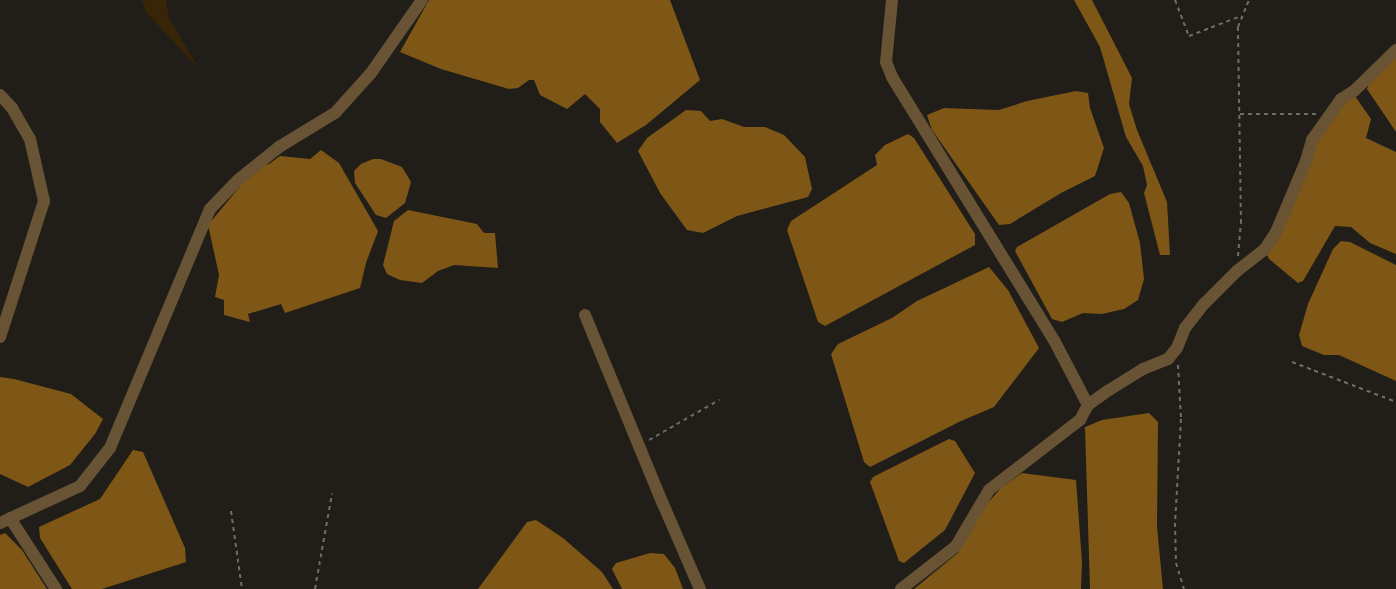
<!DOCTYPE html>
<style>
body{margin:0}
#map{position:relative;width:1396px;height:589px;overflow:hidden;background:#211e19;font-family:Merriweather,serif}
div>[style]{position:absolute}
.green>*{inset:0;background:#382507}
.water>*{inset:0;background:#7e5615}
.path>*{height:2px;margin-top:-1px;transform-origin:0;background:repeating-linear-gradient(90deg,#706d68 0 4px,transparent 0 8px)}
.minor>*{height:12px;margin:-6px;padding:0 6px;transform-origin:6px;border-radius:6px;background:#695335}
span{translate:-50% -50%;white-space:nowrap;text-align:center;line-height:1.15;-webkit-text-stroke:5px #0a0806;paint-order:stroke}
</style>
<div id="map">
<div class="green">
<div style="clip-path:polygon(142px 0,166px 0,169px 18px,199px 69px,146px 12px)"></div>
</div>
<div class="water">
<div style="clip-path:polygon(429px 0,670px 0,700px 80px,646px 125px,617px 143px,600px 122px,600px 109px,585px 94px,567px 109px,540px 95px,534px 80px,529px 80px,518px 88px,509px 89px,441px 69px,400px 52px)"></div>
<div style="clip-path:polygon(1074px 0,1092px 0,1132px 78px,1129px 104px,1137px 130px,1167px 202px,1170px 255px,1160px 255px,1144px 193px,1147px 185px,1143px 166px,1126px 137px,1100px 47px)"></div>
<div style="clip-path:polygon(1396px 53px,1396px 132px,1367px 89px,1372px 76px)"></div>
<div style="clip-path:polygon(1076px 91px,1088px 93px,1090px 108px,1104px 148px,1095px 176px,1061px 193px,1010px 224px,999px 225px,932px 130px,927px 115px,944px 108px,999px 110px,1027px 101px)"></div>
<div style="clip-path:polygon(1355px 96px,1371px 119px,1366px 138px,1396px 152px,1396px 254px,1370px 243px,1351px 227px,1335px 226px,1303px 281px,1298px 283px,1269px 259px,1266px 253px,1317px 143px,1344px 102px)"></div>
<div style="clip-path:polygon(686px 110px,701px 111px,710px 121px,722px 119px,744px 127px,765px 127px,784px 135px,805px 157px,812px 189px,808px 197px,737px 216px,703px 233px,687px 230px,660px 193px,638px 151px,647px 138px)"></div>
<div style="clip-path:polygon(908px 134px,914px 138px,975px 234px,975px 245px,825px 326px,818px 322px,787px 230px,791px 221px,877px 165px,875px 155px,885px 145px)"></div>
<div style="clip-path:polygon(321px 150px,339px 163px,378px 231px,366px 263px,360px 288px,285px 313px,281px 304px,248px 314px,250px 322px,224px 315px,224px 300px,215px 297px,219px 275px,208px 225px,256px 167px,269px 164px,280px 156px,310px 159px)"></div>
<div style="clip-path:polygon(373px 159px,381px 159px,402px 167px,411px 182px,405px 203px,386px 218px,376px 215px,355px 183px,354px 171px,361px 164px)"></div>
<div style="clip-path:polygon(1121px 192px,1129px 203px,1140px 243px,1144px 279px,1138px 300px,1124px 309px,1102px 314px,1083px 313px,1062px 322px,1052px 319px,1015px 251px,1017px 247px,1110px 194px)"></div>
<div style="clip-path:polygon(408px 210px,477px 224px,484px 233px,495px 233px,498px 268px,454px 265px,438px 271px,422px 283px,400px 280px,387px 274px,383px 265px,394px 221px)"></div>
<div style="clip-path:polygon(1341px 241px,1350px 242px,1396px 265px,1396px 381px,1339px 355px,1324px 355px,1302px 346px,1299px 335px,1308px 304px,1333px 249px)"></div>
<div style="clip-path:polygon(989px 267px,1008px 290px,1039px 348px,994px 407px,961px 421px,870px 467px,864px 462px,831px 354px,838px 344px,892px 318px,917px 301px)"></div>
<div style="clip-path:polygon(0 377px,14px 379px,71px 394px,103px 419px,95px 434px,70px 465px,28px 487px,0 474px)"></div>
<div style="clip-path:polygon(1149px 413px,1158px 422px,1157px 527px,1163px 589px,1090px 589px,1085px 427px,1102px 420px)"></div>
<div style="clip-path:polygon(949px 439px,955px 441px,975px 473px,945px 530px,904px 563px,899px 561px,870px 482px,873px 477px)"></div>
<div style="clip-path:polygon(133px 450px,143px 452px,185px 548px,186px 562px,102px 589px,72px 589px,40px 538px,39px 527px,100px 499px)"></div>
<div style="clip-path:polygon(1022px 473px,1076px 480px,1082px 562px,1081px 589px,914px 589px,959px 552px,985px 506px,1001px 488px)"></div>
<div style="clip-path:polygon(536px 520px,563px 538px,602px 572px,613px 589px,478px 589px,527px 522px)"></div>
<div style="clip-path:polygon(5px 533px,22px 550px,47px 589px,0 589px,0 535px)"></div>
<div style="clip-path:polygon(650px 553px,664px 554px,675px 568px,683px 589px,622px 589px,612px 569px,616px 563px)"></div>
</div>
<div class="path">
<div style="left:1175px;top:0;width:39px;rotate:69deg"></div>
<div style="left:1189px;top:36px;width:56px;rotate:-21deg"></div>
<div style="left:1240px;top:114px;width:77px"></div>
<div style="left:1238px;top:256px;width:33px;rotate:-85deg"></div>
<div style="left:1241px;top:223px;width:196px;rotate:-90.9deg"></div>
<div style="left:1238px;top:27px;width:29px;rotate:-68deg"></div>
<div style="left:1292px;top:362px;width:111px;rotate:21deg"></div>
<div style="left:1178px;top:365px;width:54px;rotate:86.8deg"></div>
<div style="left:1181px;top:419px;width:104px;rotate:93.3deg"></div>
<div style="left:1175px;top:523px;width:40px;rotate:88.6deg"></div>
<div style="left:1176px;top:563px;width:27px;rotate:73deg"></div>
<div style="left:649px;top:440px;width:81px;rotate:-29.7deg"></div>
<div style="left:231px;top:511px;width:79px;rotate:82deg"></div>
<div style="left:315px;top:589px;width:97px;rotate:-79.9deg"></div>
</div>
<div class="minor">
<div style="left:892px;top:0;width:62px;rotate:95.5deg"></div>
<div style="left:886px;top:62px;width:16px;rotate:68deg"></div>
<div style="left:892px;top:77px;width:311px;rotate:58.4deg"></div>
<div style="left:1055px;top:342px;width:71px;rotate:62.4deg"></div>
<div style="left:0;top:95px;width:18px;rotate:47deg"></div>
<div style="left:12px;top:108px;width:36px;rotate:60deg"></div>
<div style="left:30px;top:139px;width:64px;rotate:77.3deg"></div>
<div style="left:44px;top:201px;width:143px;rotate:107.9deg"></div>
<div style="left:585px;top:315px;width:204px;rotate:67.6deg"></div>
<div style="left:663px;top:504px;width:93px;rotate:66.5deg"></div>
<div style="left:10px;top:518px;width:85px;rotate:57.1deg"></div>
<div style="left:0;top:523px;width:88px;rotate:-24.8deg"></div>
<div style="left:80px;top:486px;width:48px;rotate:-51.7deg"></div>
<div style="left:110px;top:448px;width:259px;rotate:-67.3deg"></div>
<div style="left:210px;top:209px;width:40px;rotate:-46deg"></div>
<div style="left:238px;top:180px;width:53px;rotate:-38.8deg"></div>
<div style="left:279px;top:147px;width:66px;rotate:-31.3deg"></div>
<div style="left:335px;top:113px;width:54px;rotate:-48deg"></div>
<div style="left:371px;top:73px;width:89px;rotate:-55.1deg"></div>
<div style="left:901px;top:589px;width:70px;rotate:-38deg"></div>
<div style="left:956px;top:546px;width:65px;rotate:-59.5deg"></div>
<div style="left:989px;top:490px;width:115px;rotate:-37.6deg"></div>
<div style="left:1080px;top:420px;width:17px;rotate:-62deg"></div>
<div style="left:1088px;top:405px;width:22px;rotate:-36deg"></div>
<div style="left:1106px;top:392px;width:44px;rotate:-31.9deg"></div>
<div style="left:1143px;top:369px;width:27px;rotate:-22deg"></div>
<div style="left:1168px;top:359px;width:14px;rotate:-51deg"></div>
<div style="left:1177px;top:348px;width:22px;rotate:-68deg"></div>
<div style="left:1185px;top:328px;width:31px;rotate:-52deg"></div>
<div style="left:1204px;top:304px;width:47px;rotate:-45deg"></div>
<div style="left:1237px;top:271px;width:36px;rotate:-38deg"></div>
<div style="left:1265px;top:249px;width:20px;rotate:-57deg"></div>
<div style="left:1276px;top:232px;width:77px;rotate:-67.1deg"></div>
<div style="left:1306px;top:161px;width:22px;rotate:-74deg"></div>
<div style="left:1312px;top:140px;width:50px;rotate:-54.7deg"></div>
<div style="left:1341px;top:99px;width:15px;rotate:-32deg"></div>
<div style="left:1354px;top:91px;width:59px;rotate:-44.3deg"></div>
</div>
</div>
